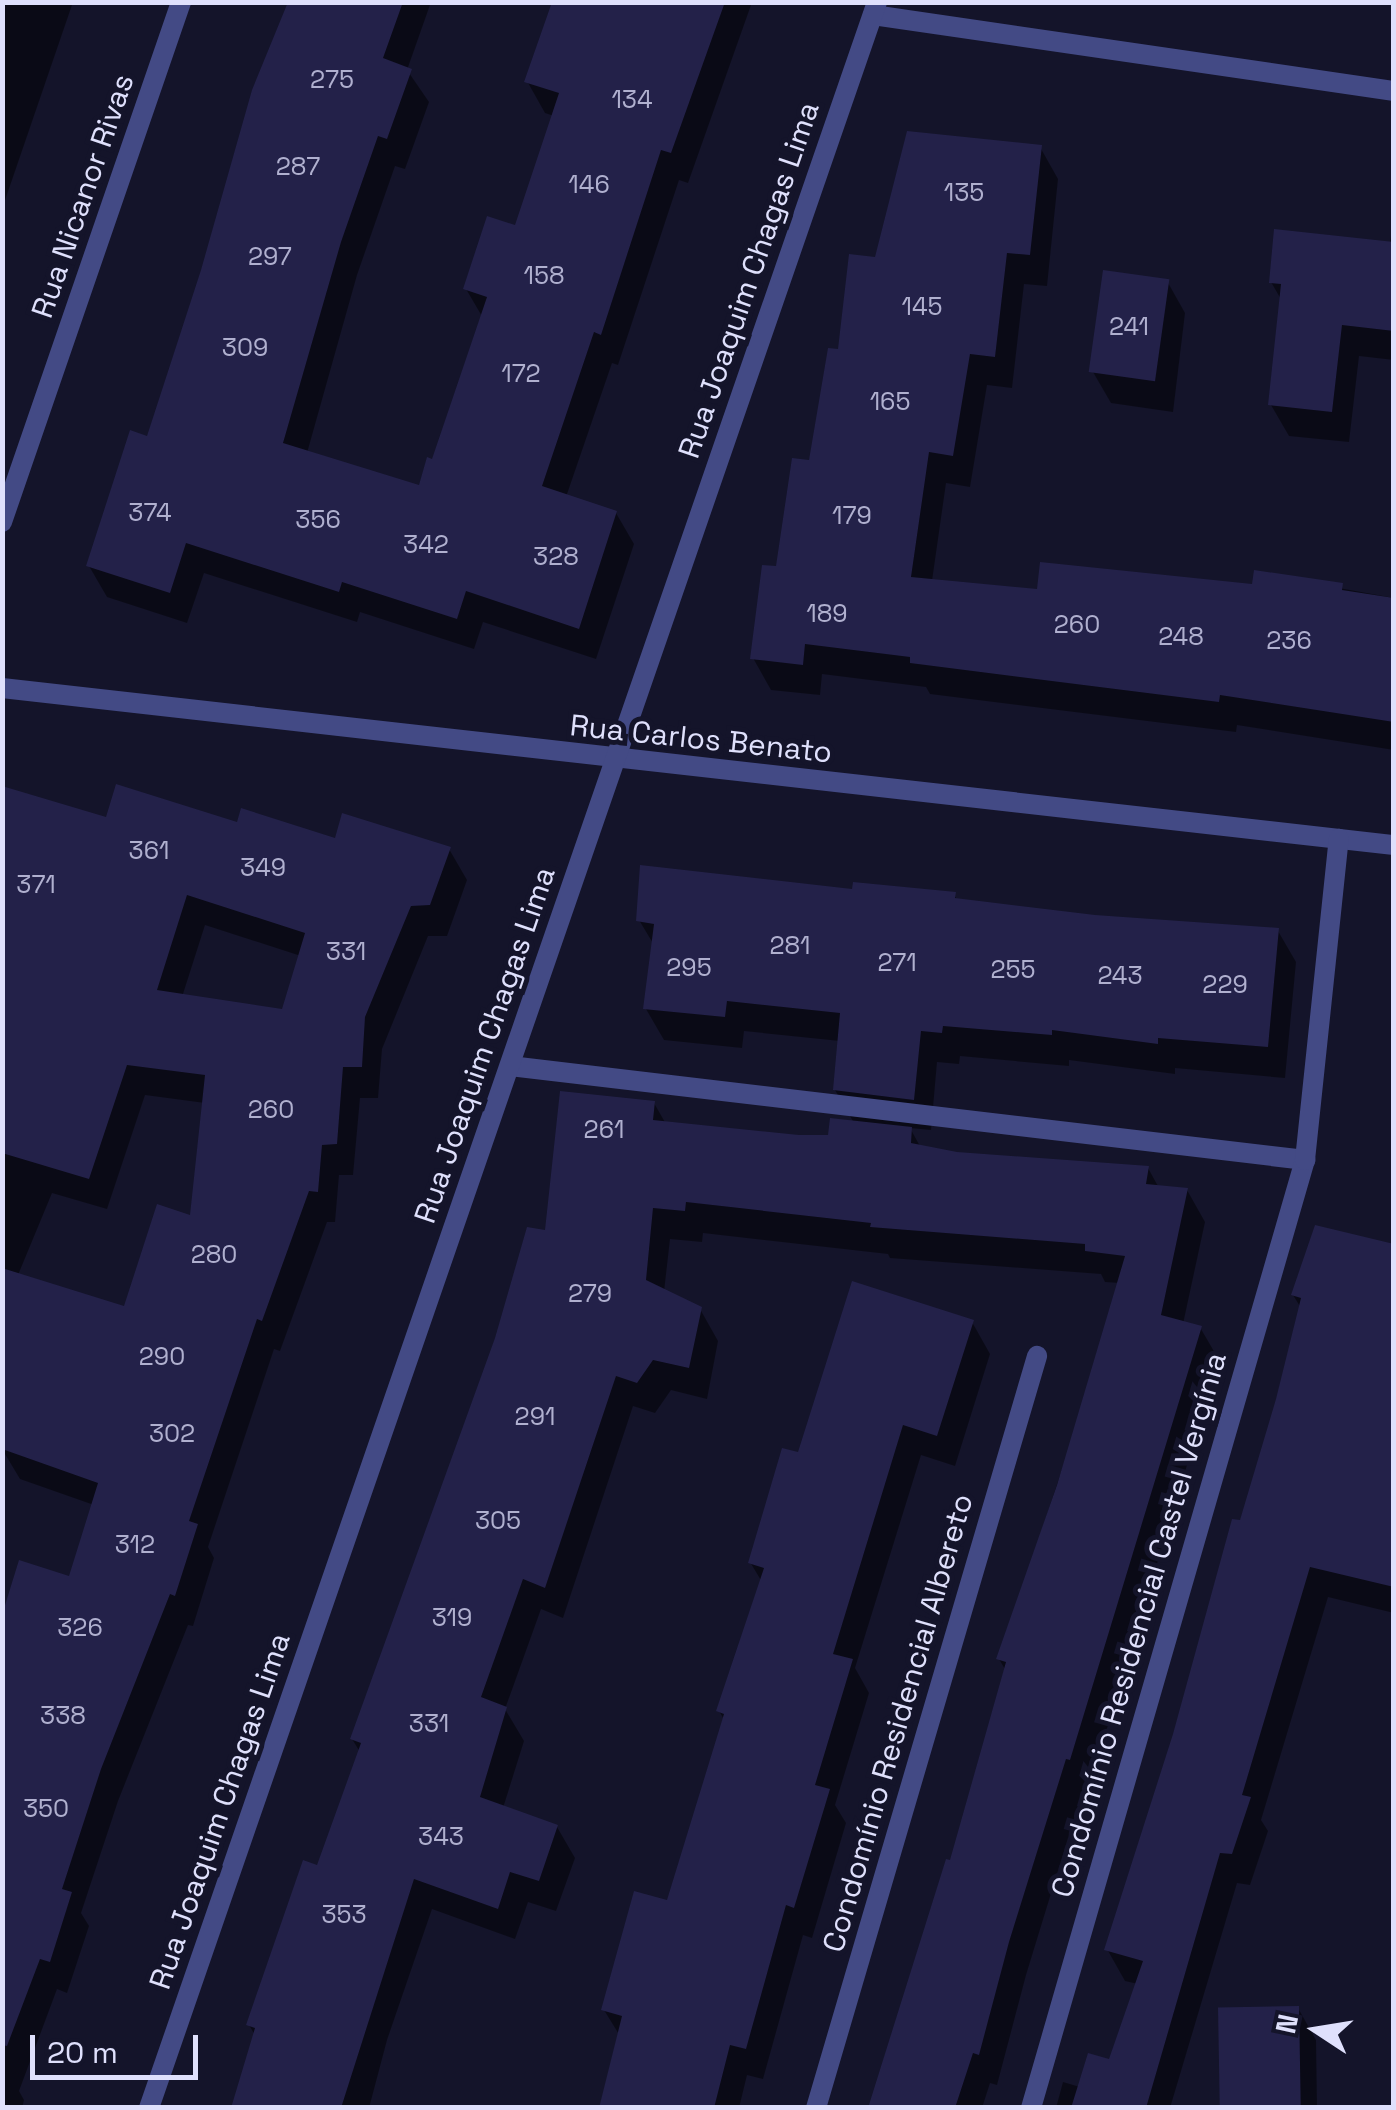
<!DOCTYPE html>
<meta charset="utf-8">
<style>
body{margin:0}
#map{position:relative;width:1396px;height:2110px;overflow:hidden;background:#14142a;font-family:"Space Grotesk",sans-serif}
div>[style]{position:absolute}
.shadow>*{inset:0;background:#0007}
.building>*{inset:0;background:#232149;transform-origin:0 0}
.street>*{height:20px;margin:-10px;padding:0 10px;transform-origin:10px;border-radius:10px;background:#434a85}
span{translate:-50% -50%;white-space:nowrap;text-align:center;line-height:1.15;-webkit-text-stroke:10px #14142a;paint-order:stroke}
.number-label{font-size:25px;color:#b0b0cf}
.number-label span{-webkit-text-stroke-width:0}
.street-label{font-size:30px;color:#dfe0fc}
.frame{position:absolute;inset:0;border:5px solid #dfe0fc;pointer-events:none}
.north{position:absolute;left:1266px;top:1980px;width:100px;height:100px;-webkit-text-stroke:8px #14142a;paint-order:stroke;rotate:282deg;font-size:28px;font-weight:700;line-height:40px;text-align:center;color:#dfe0fc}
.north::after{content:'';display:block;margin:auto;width:35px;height:45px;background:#dfe0fc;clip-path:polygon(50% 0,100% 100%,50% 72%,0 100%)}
.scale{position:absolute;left:30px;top:2035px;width:168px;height:45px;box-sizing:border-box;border:5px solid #dfe0fc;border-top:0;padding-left:12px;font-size:30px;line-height:35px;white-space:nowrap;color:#dfe0fc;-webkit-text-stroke:8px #14142a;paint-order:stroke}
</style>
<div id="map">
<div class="shadow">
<div style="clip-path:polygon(2px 2px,73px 2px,2px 209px)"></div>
<div style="clip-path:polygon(291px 2px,431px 2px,407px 70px,429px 102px,405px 169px,395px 166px,357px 275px,307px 453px,420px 488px,434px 462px,483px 318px,466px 289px,516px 228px,554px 116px,545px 113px,527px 81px,588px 2px,751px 5px,688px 183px,679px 180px,618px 365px,612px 363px,566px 497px,616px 513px,634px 544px,596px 659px,483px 622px,474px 649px,360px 612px,357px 622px,204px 573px,187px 623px,107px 597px,89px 566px,148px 439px,203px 271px,254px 91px)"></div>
<div style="clip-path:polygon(1040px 147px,1058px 179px,1047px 286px,1024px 284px,1012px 388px,987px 385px,970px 487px,946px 483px,932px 581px,1039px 592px,1254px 586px,1256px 573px,1394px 598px,1394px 750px,1237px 725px,1236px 732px,930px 694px,926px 687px,822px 674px,820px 695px,771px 690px,753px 658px,840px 352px,876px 260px)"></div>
<div style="clip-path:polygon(1394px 212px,1394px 360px,1359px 356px,1349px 442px,1289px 436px,1271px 405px,1282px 301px,1271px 282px,1390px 244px)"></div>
<div style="clip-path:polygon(1167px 281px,1185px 313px,1173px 412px,1111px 403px,1093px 372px)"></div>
<div style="clip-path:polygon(evenodd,2px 797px,108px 820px,238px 825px,336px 841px,449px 849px,467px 880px,447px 936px,428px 936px,382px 1049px,378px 1098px,360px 1098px,353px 1175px,339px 1175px,335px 1222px,327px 1222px,280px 1351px,274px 1349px,208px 1547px,214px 1558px,193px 1626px,188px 1625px,118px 1801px,81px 1913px,89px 1926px,67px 1993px,57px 1989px,19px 2091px,24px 2100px,22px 2108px,2px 2108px,2px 1658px,70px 1579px,94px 1505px,20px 1479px,2px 1449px,2px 797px,205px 925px,301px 956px,283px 1012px,182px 997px,205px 925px,2px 797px,145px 1095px,205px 1103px,192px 1218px,126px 1309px,18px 1275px,52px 1193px,107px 1209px,145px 1095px)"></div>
<div style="clip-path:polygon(854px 891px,954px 895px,958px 901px,1095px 918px,1278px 931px,1296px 962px,1285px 1078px,1175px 1068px,1175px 1074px,1069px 1060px,1069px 1066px,960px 1056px,959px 1064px,937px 1062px,931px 1130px,910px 1128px,921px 1148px,957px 1155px,1148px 1168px,1159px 1188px,1187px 1190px,1205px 1222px,1183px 1324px,1201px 1329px,1219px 1360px,1088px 1791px,1083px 1789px,1026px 1975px,997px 2085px,990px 2083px,982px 2108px,872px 2108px,982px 1762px,1006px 1671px,999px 1659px,1093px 1376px,1120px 1283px,1105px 1282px,1101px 1274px,890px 1258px,888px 1254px,703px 1233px,702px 1242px,670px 1239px,664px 1292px,700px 1309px,718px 1341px,707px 1399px,671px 1390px,655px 1413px,633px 1406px,563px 1618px,541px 1609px,505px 1709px,524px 1741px,503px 1808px,557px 1827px,575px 1858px,556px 1911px,528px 1902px,515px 1939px,432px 1909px,387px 2040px,369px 2108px,234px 2108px,255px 2035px,249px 2025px,319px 1868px,360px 1752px,352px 1739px,547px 1233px,654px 1103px,666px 1124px,799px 1138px,830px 1137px,854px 1123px,835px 1090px,840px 1041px,744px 1031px,742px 1048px,664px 1040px,646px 1009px,654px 945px,639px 920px)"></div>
<div style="clip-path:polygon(1317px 1228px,1394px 1431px,1394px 1613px,1328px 1597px,1261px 1820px,1268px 1831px,1250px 1885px,1237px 1883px,1170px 2108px,1056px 2108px,1063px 2082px,1080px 2087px,1111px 2062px,1138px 1984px,1125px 1981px,1107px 1949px,1278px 1400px,1301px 1308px,1293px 1295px)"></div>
<div style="clip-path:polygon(972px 1322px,990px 1354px,955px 1466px,921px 1455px,855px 1668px,869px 1693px,835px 1805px,846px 1823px,812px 1938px,803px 1935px,763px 2079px,747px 2075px,739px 2108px,601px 2108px,620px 2036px,604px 2010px,669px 1903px,725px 1721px,719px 1711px,762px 1582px,750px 1562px,799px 1455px)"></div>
<div style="clip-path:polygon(1298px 2008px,1316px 2040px,1317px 2108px,1222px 2108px)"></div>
</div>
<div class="building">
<div style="clip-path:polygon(288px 2px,403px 2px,383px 58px,412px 69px,387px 139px,378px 136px,341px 242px,283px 443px,419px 485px,427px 457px,432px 459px,487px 297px,463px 289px,487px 216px,515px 225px,559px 93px,524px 82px,552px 2px,725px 2px,671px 153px,661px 150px,601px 335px,594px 332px,542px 486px,617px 511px,579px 629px,466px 591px,457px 619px,342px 582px,339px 592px,186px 543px,170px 593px,86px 566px,130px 430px,147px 436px,201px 270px,252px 90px)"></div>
<div style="clip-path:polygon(907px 131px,1042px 145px,1030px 255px,1007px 253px,995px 357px,970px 354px,953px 456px,929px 452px,911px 577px,1037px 589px,1040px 562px,1252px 584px,1254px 570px,1343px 583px,1342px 590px,1394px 598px,1394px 722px,1220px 695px,1219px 702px,910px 663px,910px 657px,805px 644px,803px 665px,750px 659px,762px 565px,776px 566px,792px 458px,809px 460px,828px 348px,838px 349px,849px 254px,875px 257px)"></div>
<div style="clip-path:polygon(1274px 229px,1394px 242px,1394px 331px,1342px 325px,1332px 412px,1268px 405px,1281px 284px,1269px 283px)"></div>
<div style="left:1103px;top:270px;width:67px;height:103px;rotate:8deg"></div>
<div style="clip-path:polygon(evenodd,116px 784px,237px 822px,241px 808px,335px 838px,342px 813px,451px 847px,430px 905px,411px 906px,365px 1017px,362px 1067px,343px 1067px,337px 1144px,322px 1145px,318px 1192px,309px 1191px,262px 1321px,257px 1319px,189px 1521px,198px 1524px,175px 1596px,170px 1594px,101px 1769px,62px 1889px,72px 1892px,50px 1962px,40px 1959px,7px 2046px,2px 2045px,2px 1615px,19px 1560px,69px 1576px,98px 1483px,2px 1449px,2px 1268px,124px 1306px,157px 1204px,190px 1215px,205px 1075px,127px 1065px,89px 1179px,2px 1153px,2px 786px,106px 817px,116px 784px,187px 895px,305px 933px,282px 1009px,157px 990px,187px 895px)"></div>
<div style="clip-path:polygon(640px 865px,852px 889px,853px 882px,956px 892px,955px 898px,1095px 915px,1279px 928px,1268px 1047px,1158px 1038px,1158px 1044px,1052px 1030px,1052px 1035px,943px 1026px,942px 1033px,921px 1031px,914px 1100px,833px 1090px,840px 1013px,727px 1001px,725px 1017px,643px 1009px,654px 924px,636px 921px)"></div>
<div style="clip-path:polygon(560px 1091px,655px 1101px,653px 1120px,799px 1135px,828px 1135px,830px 1118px,912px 1127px,911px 1143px,957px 1152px,1149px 1166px,1146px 1184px,1188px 1188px,1161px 1315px,1202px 1326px,1070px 1760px,1066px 1759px,1009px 1942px,979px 2055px,973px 2053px,955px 2108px,868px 2108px,946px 1859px,950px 1860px,1006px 1662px,996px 1659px,1057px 1485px,1125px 1256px,1085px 1251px,1085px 1244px,870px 1227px,871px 1223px,686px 1202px,685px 1211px,653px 1208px,646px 1280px,702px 1307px,689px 1368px,653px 1360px,637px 1383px,616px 1376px,545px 1588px,523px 1579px,481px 1697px,507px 1707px,480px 1797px,558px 1825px,539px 1881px,510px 1872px,498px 1909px,414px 1879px,341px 2108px,231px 2108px,255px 2028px,246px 2025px,303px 1860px,317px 1865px,361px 1743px,350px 1739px,495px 1338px,527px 1227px,545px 1230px)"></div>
<div style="clip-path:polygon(1315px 1225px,1394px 1244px,1394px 1587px,1310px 1567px,1242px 1795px,1251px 1797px,1232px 1854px,1220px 1853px,1146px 2108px,1071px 2108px,1088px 2053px,1109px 2059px,1143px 1961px,1104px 1950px,1173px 1734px,1232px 1519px,1240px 1520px,1276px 1399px,1301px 1298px,1291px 1295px)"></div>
<div style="clip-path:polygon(852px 1281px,974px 1320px,937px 1436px,903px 1425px,833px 1654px,853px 1659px,815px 1785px,830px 1789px,794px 1908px,786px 1905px,746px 2049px,730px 2045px,714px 2108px,599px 2108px,622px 2016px,601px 2010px,634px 1891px,667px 1900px,724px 1714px,716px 1711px,764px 1568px,748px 1563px,782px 1448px,798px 1452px)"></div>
<div style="left:1299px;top:2006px;width:102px;height:81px;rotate:89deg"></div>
</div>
<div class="street">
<div style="left:873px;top:15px;width:527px;rotate:8.3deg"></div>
<div style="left:2px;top:522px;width:550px;rotate:-71deg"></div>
<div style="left:2px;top:688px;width:1401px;rotate:6.44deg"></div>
<div style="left:510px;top:1066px;width:801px;rotate:6.74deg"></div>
<div style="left:149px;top:2108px;width:2228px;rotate:-70.93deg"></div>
<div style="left:816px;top:2108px;width:784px;rotate:-73.62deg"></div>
<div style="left:1031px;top:2108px;width:987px;rotate:-73.88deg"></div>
<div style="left:1305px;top:1160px;width:323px;rotate:-84deg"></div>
</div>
<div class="number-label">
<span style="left:332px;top:79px">275</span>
<span style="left:632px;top:99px">134</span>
<span style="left:298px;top:166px">287</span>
<span style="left:589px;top:184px">146</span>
<span style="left:964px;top:192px">135</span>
<span style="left:270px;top:256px">297</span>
<span style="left:544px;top:275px">158</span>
<span style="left:922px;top:306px">145</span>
<span style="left:1129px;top:326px">241</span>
<span style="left:245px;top:347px">309</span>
<span style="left:521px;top:373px">172</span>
<span style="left:890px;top:401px">165</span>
<span style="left:150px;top:512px">374</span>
<span style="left:852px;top:515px">179</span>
<span style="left:318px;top:519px">356</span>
<span style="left:426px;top:544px">342</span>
<span style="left:556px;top:556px">328</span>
<span style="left:827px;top:613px">189</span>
<span style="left:1077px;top:624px">260</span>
<span style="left:1181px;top:636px">248</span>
<span style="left:1289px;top:640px">236</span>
<span style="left:149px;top:850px">361</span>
<span style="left:263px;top:867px">349</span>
<span style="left:36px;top:884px">371</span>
<span style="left:790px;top:945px">281</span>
<span style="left:346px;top:951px">331</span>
<span style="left:897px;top:962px">271</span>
<span style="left:689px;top:967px">295</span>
<span style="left:1013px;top:969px">255</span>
<span style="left:1120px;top:975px">243</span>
<span style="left:1225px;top:984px">229</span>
<span style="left:271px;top:1109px">260</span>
<span style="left:604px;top:1129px">261</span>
<span style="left:214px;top:1254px">280</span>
<span style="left:590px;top:1293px">279</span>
<span style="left:162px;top:1356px">290</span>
<span style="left:535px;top:1416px">291</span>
<span style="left:172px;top:1433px">302</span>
<span style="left:498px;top:1520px">305</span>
<span style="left:135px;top:1544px">312</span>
<span style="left:452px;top:1617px">319</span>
<span style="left:80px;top:1627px">326</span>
<span style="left:63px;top:1715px">338</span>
<span style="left:429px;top:1723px">331</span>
<span style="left:46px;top:1808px">350</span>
<span style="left:441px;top:1836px">343</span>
<span style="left:344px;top:1914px">353</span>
</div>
<div class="street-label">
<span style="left:83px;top:196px;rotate:-71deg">Rua Nicanor Rivas</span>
<span style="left:749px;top:280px;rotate:-71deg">Rua Joaquim Chagas Lima</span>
<span style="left:701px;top:739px;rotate:6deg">Rua Carlos Benato</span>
<span style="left:485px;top:1045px;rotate:-71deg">Rua Joaquim Chagas Lima</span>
<span style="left:1139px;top:1625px;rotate:-74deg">Condomínio Residencial Castel Vergínia</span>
<span style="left:898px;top:1723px;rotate:-74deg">Condomínio Residencial Albereto</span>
<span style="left:220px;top:1811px;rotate:-71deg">Rua Joaquim Chagas Lima</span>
</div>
<div class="frame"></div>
<div class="north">N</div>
<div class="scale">20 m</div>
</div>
